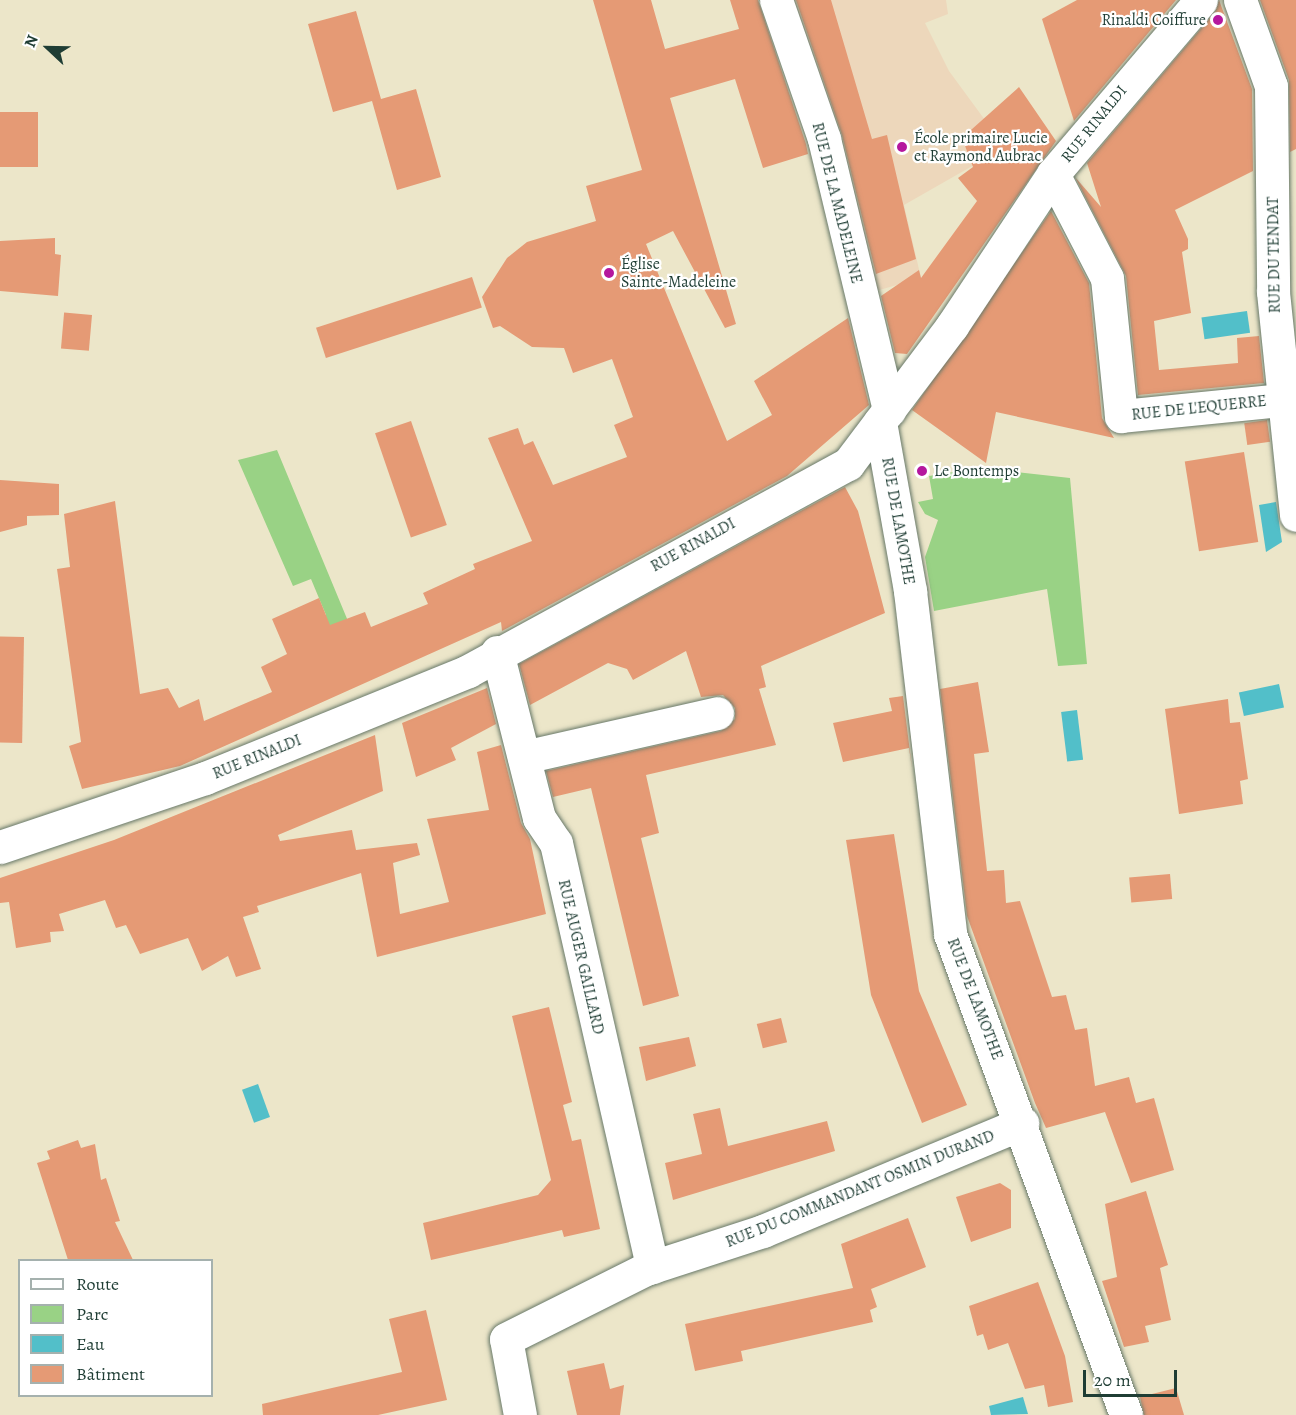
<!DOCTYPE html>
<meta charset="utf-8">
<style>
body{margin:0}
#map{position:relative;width:1296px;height:1415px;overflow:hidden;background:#ece6c9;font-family:Alegreya,serif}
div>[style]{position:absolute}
.built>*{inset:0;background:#edd7bb}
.green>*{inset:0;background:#99d285}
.water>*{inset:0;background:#52bfc9;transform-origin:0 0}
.building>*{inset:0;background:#e59a75;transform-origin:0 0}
.roads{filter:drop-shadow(0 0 2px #677868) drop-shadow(0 0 2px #677868)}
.minor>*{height:33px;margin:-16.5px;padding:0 16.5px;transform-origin:16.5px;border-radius:16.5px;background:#fff}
.dots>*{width:16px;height:16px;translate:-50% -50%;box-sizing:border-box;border:3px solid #fff;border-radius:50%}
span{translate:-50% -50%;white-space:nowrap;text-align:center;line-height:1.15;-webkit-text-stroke:4.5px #fff;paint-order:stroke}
.poi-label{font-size:16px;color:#1f3d34}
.right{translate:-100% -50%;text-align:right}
.left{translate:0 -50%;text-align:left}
.street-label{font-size:16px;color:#1f3d34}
.legend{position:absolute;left:18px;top:1259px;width:195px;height:138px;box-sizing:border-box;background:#fff;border:2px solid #a5b1ae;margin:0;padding:8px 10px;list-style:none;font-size:18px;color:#1f3d34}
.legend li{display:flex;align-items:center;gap:12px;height:30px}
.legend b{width:30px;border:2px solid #a5b1ae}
.north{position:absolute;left:18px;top:18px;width:60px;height:60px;-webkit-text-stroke:4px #fff;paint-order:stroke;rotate:292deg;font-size:16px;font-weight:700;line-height:24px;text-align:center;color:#1f3d34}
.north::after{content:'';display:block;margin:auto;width:21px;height:27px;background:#1f3d34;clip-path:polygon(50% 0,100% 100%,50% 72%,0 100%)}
.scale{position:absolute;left:1083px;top:1370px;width:94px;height:27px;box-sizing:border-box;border:3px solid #1f3d34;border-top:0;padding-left:8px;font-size:18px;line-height:21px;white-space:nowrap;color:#1f3d34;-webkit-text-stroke:4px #fff;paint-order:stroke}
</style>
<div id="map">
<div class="built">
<div style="clip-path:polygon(794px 0,946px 0,948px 14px,925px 23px,949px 71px,993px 131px,964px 146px,981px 161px,904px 205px,921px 278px,876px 291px)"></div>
</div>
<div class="green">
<div style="clip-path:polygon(277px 450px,355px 638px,321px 653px,326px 615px,311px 579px,293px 586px,238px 460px)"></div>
<div style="clip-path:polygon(979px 468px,1070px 478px,1087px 664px,1058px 666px,1047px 589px,934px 611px,925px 557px,938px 520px,925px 514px,918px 502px,933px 499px,929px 476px)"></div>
</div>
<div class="water">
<div style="left:1247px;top:311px;width:22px;height:46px;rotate:82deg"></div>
<div style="clip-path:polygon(1276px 502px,1282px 542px,1266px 552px,1259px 505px)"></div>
<div style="left:1279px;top:684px;width:24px;height:41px;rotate:78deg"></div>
<div style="left:1077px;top:710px;width:50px;height:16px;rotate:83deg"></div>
<div style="left:258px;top:1084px;width:35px;height:17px;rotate:70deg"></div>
<div style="clip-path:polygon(1023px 1397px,1028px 1414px,991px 1415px,989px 1406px)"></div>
</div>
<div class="building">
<div style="clip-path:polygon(593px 0,651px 0,665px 49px,739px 29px,730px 0,758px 0,806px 144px,808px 154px,763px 168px,735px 79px,670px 98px,736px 324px,725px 328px,673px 231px,646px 244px,727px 441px,772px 415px,754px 381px,848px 318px,869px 405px,787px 476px,502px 631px,501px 622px,180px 766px,82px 789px,69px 746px,81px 742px,57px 569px,70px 567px,64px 514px,115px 501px,140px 694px,168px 688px,179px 708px,199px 699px,204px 721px,272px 692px,261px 667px,287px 654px,272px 619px,319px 598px,330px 625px,365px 612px,371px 627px,428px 604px,423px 593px,475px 569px,473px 564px,532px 541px,488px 438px,518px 428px,524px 445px,533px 441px,553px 485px,627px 457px,614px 425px,633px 417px,612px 359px,573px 373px,564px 348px,532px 347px,500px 326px,493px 328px,482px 297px,507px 258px,527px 242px,596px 221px,586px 186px,642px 170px)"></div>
<div style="clip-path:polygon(796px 0,831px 0,872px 139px,887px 135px,916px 259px,876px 274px,842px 135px)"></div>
<div style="clip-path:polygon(1077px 0,1176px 0,1074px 121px,1042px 19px)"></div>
<div style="clip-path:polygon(1219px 0,1252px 89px,1253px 171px,1175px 210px,1188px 239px,1188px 249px,1182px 252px,1191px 313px,1154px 321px,1159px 370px,1238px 363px,1237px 338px,1259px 336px,1264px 383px,1138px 395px,1126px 276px,1075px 177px,1101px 207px,1087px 163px,1215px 12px)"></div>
<div style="clip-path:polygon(1260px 0,1296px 0,1296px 149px,1290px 152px,1289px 80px)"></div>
<div style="clip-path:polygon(356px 11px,381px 99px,416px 89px,441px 177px,397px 190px,372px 101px,333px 112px,308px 24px)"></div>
<div style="clip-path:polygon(1019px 87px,1056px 141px,907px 354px,895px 353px,881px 296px,919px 270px,921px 278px,977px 201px,958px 178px,973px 167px,962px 138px)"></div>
<div style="left:0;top:112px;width:38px;height:55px"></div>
<div style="clip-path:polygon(1051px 211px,1089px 283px,1102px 418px,1114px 438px,996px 412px,986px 463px,912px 410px)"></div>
<div style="clip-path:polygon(55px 238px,55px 254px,61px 255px,58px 296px,0 291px,0 241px)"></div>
<div style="left:472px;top:277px;width:32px;height:164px;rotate:72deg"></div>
<div style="left:92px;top:315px;width:36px;height:28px;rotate:95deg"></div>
<div style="left:1267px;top:420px;width:22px;height:23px;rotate:82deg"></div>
<div style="left:411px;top:421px;width:110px;height:38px;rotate:71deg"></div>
<div style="left:1244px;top:452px;width:91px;height:60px;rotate:81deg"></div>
<div style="clip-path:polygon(0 480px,59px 484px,59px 515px,27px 516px,27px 525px,0 532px)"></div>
<div style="clip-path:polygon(845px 487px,858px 511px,885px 613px,761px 666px,766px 687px,759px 689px,776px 745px,646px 775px,659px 833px,641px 838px,679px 996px,643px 1006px,591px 788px,553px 797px,546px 771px,721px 731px,735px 719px,735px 708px,723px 695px,701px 697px,686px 651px,633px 680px,627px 669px,608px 663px,530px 705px,519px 664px)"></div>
<div style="left:24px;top:637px;width:106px;height:24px;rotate:91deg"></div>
<div style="clip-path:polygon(978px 682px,989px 752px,974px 754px,987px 871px,1004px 870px,1006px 903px,1020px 901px,1052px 997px,1066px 995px,1075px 1030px,1087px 1028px,1095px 1086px,1129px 1077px,1136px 1103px,1154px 1098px,1174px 1170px,1131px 1183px,1105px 1112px,1046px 1128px,1035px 1103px,967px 916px,940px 689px)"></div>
<div style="clip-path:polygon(487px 688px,496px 724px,451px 748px,456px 760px,416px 777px,402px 723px)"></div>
<div style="clip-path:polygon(903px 696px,912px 768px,909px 748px,843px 762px,833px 723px,892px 711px,889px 698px)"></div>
<div style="clip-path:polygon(1228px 699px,1230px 723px,1240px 722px,1248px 779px,1240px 781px,1243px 804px,1179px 814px,1165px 709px)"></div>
<div style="clip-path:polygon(375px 735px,383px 791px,278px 835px,280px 841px,352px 830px,356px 850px,417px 843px,420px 855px,393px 863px,400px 914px,449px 902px,427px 819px,489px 810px,477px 752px,501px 745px,521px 823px,530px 839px,546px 914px,377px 957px,361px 873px,257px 906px,259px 912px,243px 917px,261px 969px,236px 977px,228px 956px,202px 971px,188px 938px,140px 954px,126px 925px,116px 928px,105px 900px,59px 914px,64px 931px,50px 932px,51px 942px,16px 948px,9px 902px,0 903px,0 878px,114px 840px)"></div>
<div style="clip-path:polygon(894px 834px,919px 991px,967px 1105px,922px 1123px,871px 995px,846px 840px)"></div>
<div style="left:1170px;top:874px;width:25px;height:41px;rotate:85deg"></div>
<div style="clip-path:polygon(549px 1007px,572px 1102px,563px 1105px,572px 1141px,581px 1139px,600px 1229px,564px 1237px,562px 1230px,431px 1260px,423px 1223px,538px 1195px,551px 1180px,512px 1016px)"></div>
<div style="left:781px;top:1018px;width:25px;height:25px;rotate:76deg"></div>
<div style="clip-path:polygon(689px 1037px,696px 1066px,646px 1081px,639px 1047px)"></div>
<div style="clip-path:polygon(720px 1108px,728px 1146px,827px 1121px,835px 1151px,673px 1200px,665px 1163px,702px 1154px,693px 1114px)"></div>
<div style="clip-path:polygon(78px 1140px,81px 1148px,95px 1144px,101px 1180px,106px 1178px,120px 1221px,115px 1222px,133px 1260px,68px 1260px,37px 1163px,50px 1159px,47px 1151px)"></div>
<div style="clip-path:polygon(1000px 1183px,1011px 1190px,1011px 1228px,971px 1242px,956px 1197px)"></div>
<div style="clip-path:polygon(1146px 1191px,1168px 1265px,1160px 1268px,1171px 1320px,1145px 1326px,1149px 1342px,1124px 1347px,1102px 1281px,1117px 1277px,1105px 1204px)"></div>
<div style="clip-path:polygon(908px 1218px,926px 1267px,871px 1289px,877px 1307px,870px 1310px,873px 1322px,741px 1351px,743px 1361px,695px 1371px,685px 1324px,853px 1288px,841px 1244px)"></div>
<div style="clip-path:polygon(1038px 1282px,1065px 1356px,1073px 1402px,1048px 1407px,1044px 1385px,1025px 1389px,1008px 1343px,988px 1350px,983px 1334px,977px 1336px,969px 1306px)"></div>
<div style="clip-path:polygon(426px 1310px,447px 1400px,378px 1415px,263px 1415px,262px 1404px,402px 1372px,389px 1319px)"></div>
<div style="clip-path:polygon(604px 1363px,610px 1389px,624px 1385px,620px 1415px,577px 1415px,567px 1371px)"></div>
<div style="clip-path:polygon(1176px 1388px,1184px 1415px,1144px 1415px,1140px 1397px)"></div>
</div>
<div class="roads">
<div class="minor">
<div style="left:776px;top:0;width:147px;rotate:70.9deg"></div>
<div style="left:824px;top:139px;width:279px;rotate:76.5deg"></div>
<div style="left:1240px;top:0;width:91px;rotate:70.2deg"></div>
<div style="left:1271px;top:86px;width:206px;rotate:89.4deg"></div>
<div style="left:1273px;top:292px;width:224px;rotate:84.1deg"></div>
<div style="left:1053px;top:174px;width:117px;rotate:62.6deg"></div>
<div style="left:1107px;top:278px;width:139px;rotate:84.2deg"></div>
<div style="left:1121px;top:416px;width:161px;rotate:-5.7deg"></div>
<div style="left:880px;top:422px;width:172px;rotate:79.9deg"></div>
<div style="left:910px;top:591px;width:345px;rotate:83.3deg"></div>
<div style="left:950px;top:934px;width:512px;rotate:69.9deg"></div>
<div style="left:497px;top:652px;width:171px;rotate:75.8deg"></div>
<div style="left:539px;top:818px;width:30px;rotate:56deg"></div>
<div style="left:556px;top:843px;width:435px;rotate:77.2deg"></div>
<div style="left:524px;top:757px;width:198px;rotate:-12.8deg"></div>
<div style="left:0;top:847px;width:216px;rotate:-18.6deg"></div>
<div style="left:205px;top:778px;width:284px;rotate:-22.1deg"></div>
<div style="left:468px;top:671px;width:433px;rotate:-28.6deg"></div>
<div style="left:848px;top:464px;width:173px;rotate:-53deg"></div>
<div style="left:952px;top:326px;width:182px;rotate:-56.4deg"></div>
<div style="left:1053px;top:174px;width:228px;rotate:-49.6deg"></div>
<div style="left:520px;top:1415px;width:77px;rotate:-100.4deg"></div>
<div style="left:506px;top:1339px;width:157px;rotate:-26.6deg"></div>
<div style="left:646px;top:1269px;width:123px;rotate:-18deg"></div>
<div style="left:763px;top:1231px;width:281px;rotate:-22.6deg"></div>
</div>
</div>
<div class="dots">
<div style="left:1218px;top:20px;background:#b5179e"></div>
<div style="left:902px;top:147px;background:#b5179e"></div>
<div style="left:609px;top:273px;background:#b5179e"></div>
<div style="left:922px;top:471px;background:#b5179e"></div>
</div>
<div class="poi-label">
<span class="right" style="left:1206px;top:20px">Rinaldi Coiffure</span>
<span class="left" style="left:914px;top:147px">École primaire Lucie<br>et Raymond Aubrac</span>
<span class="left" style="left:621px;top:273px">Église<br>Sainte-Madeleine</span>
<span class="left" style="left:934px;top:471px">Le Bontemps</span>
</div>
<div class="street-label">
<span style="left:1094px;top:124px;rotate:-51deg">RUE RINALDI</span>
<span style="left:837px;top:203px;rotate:76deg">RUE DE LA MADELEINE</span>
<span style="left:1274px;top:255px;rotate:-91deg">RUE DU TENDAT</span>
<span style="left:1199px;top:408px;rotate:-6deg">RUE DE L'EQUERRE</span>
<span style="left:898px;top:521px;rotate:80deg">RUE DE LAMOTHE</span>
<span style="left:693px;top:545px;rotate:-29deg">RUE RINALDI</span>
<span style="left:257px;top:757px;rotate:-22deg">RUE RINALDI</span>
<span style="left:581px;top:957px;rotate:77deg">RUE AUGER GAILLARD</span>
<span style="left:975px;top:999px;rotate:69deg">RUE DE LAMOTHE</span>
<span style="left:860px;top:1189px;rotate:-22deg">RUE DU COMMANDANT OSMIN DURAND</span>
</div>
<ul class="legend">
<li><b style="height:8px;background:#fff"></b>Route</li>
<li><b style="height:16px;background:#99d285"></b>Parc</li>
<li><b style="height:16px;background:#52bfc9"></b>Eau</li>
<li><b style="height:16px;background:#e59a75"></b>Bâtiment</li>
</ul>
<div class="north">N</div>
<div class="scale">20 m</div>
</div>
